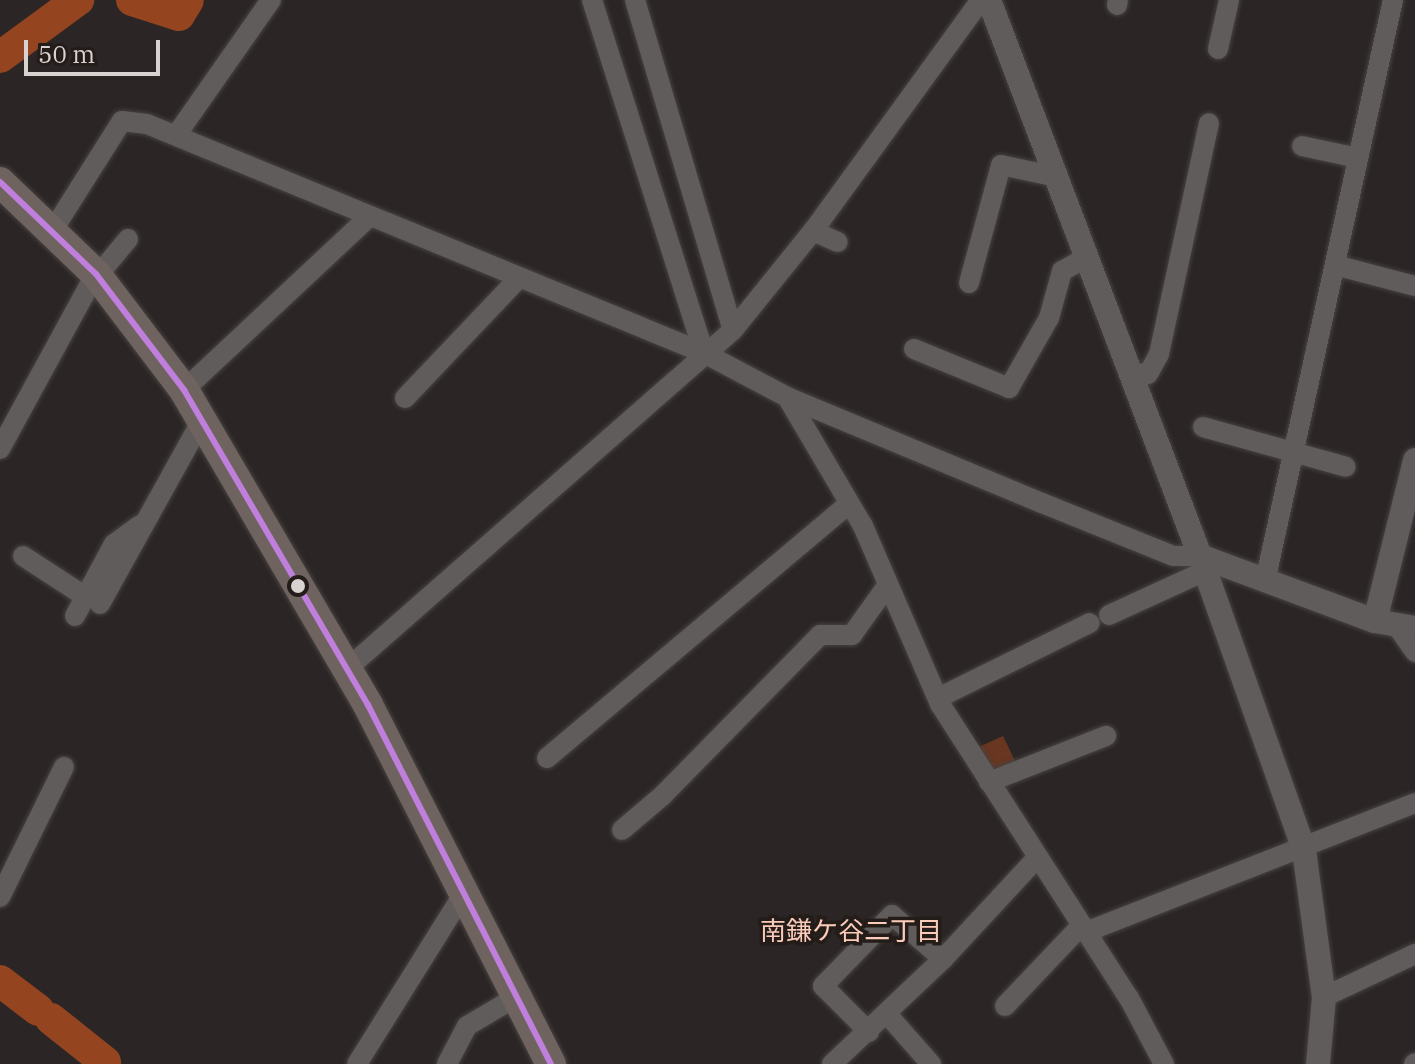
<!DOCTYPE html>
<meta charset="utf-8">
<style>
body{margin:0}
#map{position:relative;width:1415px;height:1064px;overflow:hidden;background:#2b2625;font-family:"IBM Plex Serif","Noto Sans JP",serif}
div>[style]{position:absolute}
.green>*{inset:0;background:#683621}
.river>*{height:32px;margin:-16px;padding:0 16px;transform-origin:16px;border-radius:16px;background:#954420}
.roads{filter:drop-shadow(0 0 2px #464241) drop-shadow(0 0 2px #464241)}
.minor>*{height:20px;margin:-10px;padding:0 10px;transform-origin:10px;border-radius:10px;background:#605c5b}
.tertiary>*{height:24px;margin:-12px;padding:0 12px;transform-origin:12px;border-radius:12px;background:#605c5b}
.primary>*{height:30px;margin:-15px;padding:0 15px;transform-origin:15px;border-radius:15px;background:#6f635f}
.bus-1>*{height:6px;margin:-3px;padding:0 3px;transform-origin:3px;border-radius:3px;background:#c07fdc}
.dots>*{width:22px;height:22px;translate:-50% -50%;box-sizing:border-box;border:4px solid #241c19;border-radius:50%}
span{translate:-50% -50%;white-space:nowrap;text-align:center;line-height:1.15;-webkit-text-stroke:7px #241c19;paint-order:stroke}
.neighbourhood-label{font-size:26px;color:#fbcbb9}
.scale{position:absolute;left:24px;top:40px;width:136px;height:36px;box-sizing:border-box;border:4px solid #d8d2d0;border-top:0;padding-left:10px;font-size:24px;line-height:28px;white-space:nowrap;color:#d8d2d0;-webkit-text-stroke:6px #241c19;paint-order:stroke}
</style>
<div id="map">
<div class="green">
<div style="clip-path:polygon(1003px 736px,1017px 765px,1003px 771px,992px 769px,974px 749px)"></div>
</div>
<div class="river">
<div style="left:132px;top:0;width:49px;rotate:17.7deg"></div>
<div style="left:179px;top:15px;width:17px;rotate:-59deg"></div>
<div style="left:0;top:57px;width:97px;rotate:-36.2deg"></div>
<div style="left:0;top:981px;width:48px;rotate:37.3deg"></div>
<div style="left:51px;top:1019px;width:69px;rotate:38.5deg"></div>
</div>
<div class="roads">
<div class="minor">
<div style="left:592px;top:0;width:370px;rotate:72.4deg"></div>
<div style="left:635px;top:0;width:344px;rotate:73.5deg"></div>
<div style="left:1117px;top:5px;width:5px;rotate:-79deg"></div>
<div style="left:1218px;top:49px;width:50px;rotate:-77.3deg"></div>
<div style="left:177px;top:134px;width:164px;rotate:-55deg"></div>
<div style="left:1302px;top:146px;width:57px;rotate:12.1deg"></div>
<div style="left:53px;top:230px;width:129px;rotate:-57.7deg"></div>
<div style="left:122px;top:121px;width:25px;rotate:7deg"></div>
<div style="left:147px;top:124px;width:602px;rotate:22.35deg"></div>
<div style="left:704px;top:353px;width:94px;rotate:27.9deg"></div>
<div style="left:787px;top:397px;width:276px;rotate:22.6deg"></div>
<div style="left:1042px;top:503px;width:141px;rotate:22deg"></div>
<div style="left:1173px;top:556px;width:27px"></div>
<div style="left:813px;top:231px;width:27px;rotate:24deg"></div>
<div style="left:1335px;top:265px;width:83px;rotate:14.7deg"></div>
<div style="left:969px;top:283px;width:122px;rotate:-74.8deg"></div>
<div style="left:1001px;top:165px;width:57px;rotate:12.1deg"></div>
<div style="left:914px;top:349px;width:103px;rotate:22.3deg"></div>
<div style="left:1009px;top:388px;width:81px;rotate:-60.3deg"></div>
<div style="left:1049px;top:318px;width:49px;rotate:-74.5deg"></div>
<div style="left:1062px;top:271px;width:29px;rotate:-29deg"></div>
<div style="left:1131px;top:373px;width:17px;rotate:3deg"></div>
<div style="left:1148px;top:374px;width:23px;rotate:-61deg"></div>
<div style="left:1159px;top:354px;width:236px;rotate:-77.8deg"></div>
<div style="left:184px;top:390px;width:253px;rotate:-43.1deg"></div>
<div style="left:787px;top:397px;width:150px;rotate:59.5deg"></div>
<div style="left:863px;top:526px;width:194px;rotate:66.6deg"></div>
<div style="left:940px;top:704px;width:350px;rotate:57.3deg"></div>
<div style="left:1129px;top:998px;width:75px;rotate:62.1deg"></div>
<div style="left:405px;top:398px;width:166px;rotate:-46.5deg"></div>
<div style="left:1203px;top:427px;width:148px;rotate:15.6deg"></div>
<div style="left:0;top:449px;width:186px;rotate:-61.4deg"></div>
<div style="left:89px;top:286px;width:61px;rotate:-50.3deg"></div>
<div style="left:23px;top:556px;width:75px;rotate:33.1deg"></div>
<div style="left:1266px;top:577px;width:591px;rotate:-77.59deg"></div>
<div style="left:100px;top:604px;width:210px;rotate:-61deg"></div>
<div style="left:1109px;top:615px;width:106px;rotate:-24.6deg"></div>
<div style="left:75px;top:616px;width:82px;rotate:-61.6deg"></div>
<div style="left:114px;top:544px;width:32px;rotate:-36deg"></div>
<div style="left:1397px;top:626px;width:32px;rotate:55deg"></div>
<div style="left:348px;top:668px;width:512px;rotate:-41.28deg"></div>
<div style="left:733px;top:330px;width:127px;rotate:-51.1deg"></div>
<div style="left:813px;top:231px;width:286px;rotate:-54deg"></div>
<div style="left:938px;top:698px;width:169px;rotate:-26.3deg"></div>
<div style="left:547px;top:758px;width:395px;rotate:-40.1deg"></div>
<div style="left:989px;top:782px;width:126px;rotate:-21.5deg"></div>
<div style="left:622px;top:830px;width:52px;rotate:-40.4deg"></div>
<div style="left:662px;top:796px;width:226px;rotate:-45.5deg"></div>
<div style="left:820px;top:635px;width:32px"></div>
<div style="left:852px;top:635px;width:60px;rotate:-54.5deg"></div>
<div style="left:0;top:897px;width:145px;rotate:-63.8deg"></div>
<div style="left:1086px;top:932px;width:353px;rotate:-21.4deg"></div>
<div style="left:1324px;top:997px;width:101px;rotate:-25.3deg"></div>
<div style="left:1005px;top:1006px;width:110px;rotate:-46.5deg"></div>
<div style="left:887px;top:1014px;width:67px;rotate:48.7deg"></div>
<div style="left:869px;top:1032px;width:65px;rotate:-135deg"></div>
<div style="left:823px;top:986px;width:99px;rotate:-45.8deg"></div>
<div style="left:892px;top:915px;width:67px;rotate:40.8deg"></div>
<div style="left:357px;top:1064px;width:202px;rotate:-58deg"></div>
<div style="left:447px;top:1064px;width:43px;rotate:-62.2deg"></div>
<div style="left:467px;top:1026px;width:57px;rotate:-30.6deg"></div>
<div style="left:832px;top:1064px;width:153px;rotate:-43.4deg"></div>
<div style="left:943px;top:959px;width:137px;rotate:-47.1deg"></div>
<div style="left:1414px;top:1064px;width:1px;rotate:-45deg"></div>
</div>
<div class="tertiary">
<div style="left:989px;top:0;width:595px;rotate:69.22deg"></div>
<div style="left:1200px;top:556px;width:312px;rotate:70.5deg"></div>
<div style="left:1304px;top:850px;width:148px;rotate:82.3deg"></div>
<div style="left:1324px;top:997px;width:67px;rotate:95.1deg"></div>
<div style="left:1200px;top:556px;width:187px;rotate:20.4deg"></div>
<div style="left:1375px;top:621px;width:41px;rotate:9.9deg"></div>
<div style="left:1375px;top:621px;width:166px;rotate:-76deg"></div>
</div>
<div class="primary">
<div style="left:0;top:182px;width:133px;rotate:43.8deg"></div>
<div style="left:96px;top:274px;width:146px;rotate:52.8deg"></div>
<div style="left:184px;top:390px;width:365px;rotate:59.7deg"></div>
<div style="left:368px;top:705px;width:403px;rotate:63deg"></div>
</div>
</div>
<div class="bus-1">
<div style="left:0;top:182px;width:133px;rotate:43.8deg"></div>
<div style="left:96px;top:274px;width:146px;rotate:52.8deg"></div>
<div style="left:184px;top:390px;width:365px;rotate:59.7deg"></div>
<div style="left:368px;top:705px;width:403px;rotate:63deg"></div>
</div>
<div class="dots">
<div style="left:298px;top:586px;background:#d8d2d0"></div>
</div>
<div class="neighbourhood-label">
<span style="left:851px;top:931px">南鎌ケ谷二丁目</span>
</div>
<div class="scale">50 m</div>
</div>
